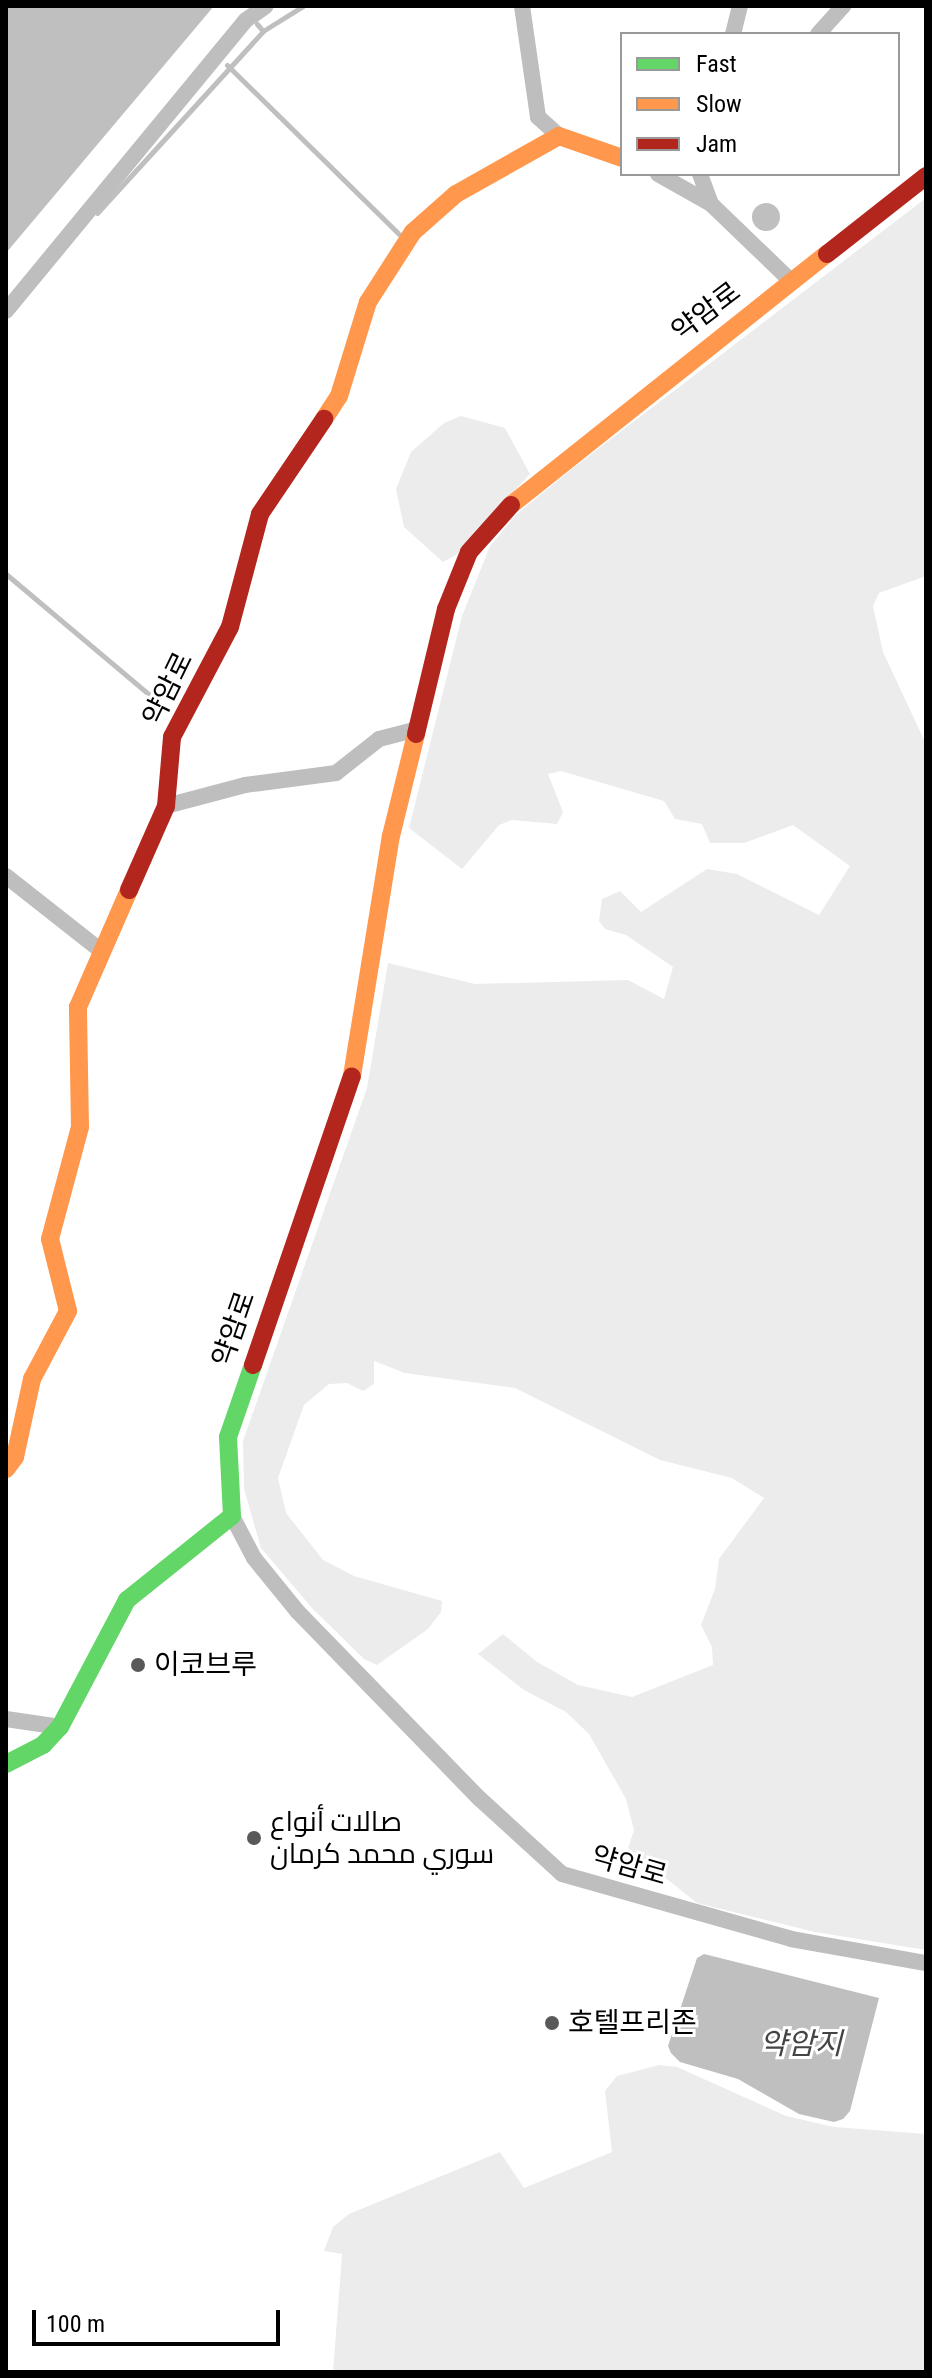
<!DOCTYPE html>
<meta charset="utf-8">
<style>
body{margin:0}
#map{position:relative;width:932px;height:2378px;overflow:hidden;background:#fff;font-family:"Roboto Condensed",Cairo,"Noto Sans KR",sans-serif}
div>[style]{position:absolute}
.green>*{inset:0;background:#ececec}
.water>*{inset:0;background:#bfbfbf}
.round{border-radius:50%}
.stream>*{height:5px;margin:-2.5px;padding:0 2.5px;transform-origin:2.5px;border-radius:2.5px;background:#bfbfbf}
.street>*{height:16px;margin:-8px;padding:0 8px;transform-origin:8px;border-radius:8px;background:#bebebe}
.fast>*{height:18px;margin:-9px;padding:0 9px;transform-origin:9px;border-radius:9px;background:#63d668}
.slow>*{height:18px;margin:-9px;padding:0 9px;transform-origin:9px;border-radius:9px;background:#ff974d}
.jam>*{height:18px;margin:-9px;padding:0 9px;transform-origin:9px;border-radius:9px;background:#b3261e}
.dots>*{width:22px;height:22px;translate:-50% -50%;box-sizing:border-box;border:4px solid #fff;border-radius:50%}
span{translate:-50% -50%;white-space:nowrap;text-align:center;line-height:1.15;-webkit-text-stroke:6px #fff;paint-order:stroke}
.street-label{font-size:28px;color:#000}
.poi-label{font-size:28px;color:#000}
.left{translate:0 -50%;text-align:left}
.water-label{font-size:30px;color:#444;font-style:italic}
.frame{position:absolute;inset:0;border:8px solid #000;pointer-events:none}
.legend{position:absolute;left:620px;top:32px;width:280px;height:144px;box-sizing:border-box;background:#fff;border:2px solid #999;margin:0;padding:10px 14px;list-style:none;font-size:24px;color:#000}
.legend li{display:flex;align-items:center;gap:16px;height:40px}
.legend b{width:40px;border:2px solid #999}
.scale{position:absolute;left:32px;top:2310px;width:248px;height:36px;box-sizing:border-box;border:4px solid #000;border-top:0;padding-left:10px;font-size:24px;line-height:28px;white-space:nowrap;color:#000;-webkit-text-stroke:6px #fff;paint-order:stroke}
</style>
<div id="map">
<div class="green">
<div style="clip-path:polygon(926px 198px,926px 576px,879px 593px,873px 606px,883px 652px,926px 744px,926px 1950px,815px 1932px,697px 1903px,628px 1848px,634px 1830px,626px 1799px,589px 1734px,566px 1712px,524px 1690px,478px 1654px,503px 1634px,537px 1662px,578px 1685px,632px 1697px,713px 1665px,712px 1647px,701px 1625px,715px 1589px,719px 1559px,764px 1498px,732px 1478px,660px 1460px,515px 1388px,405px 1373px,374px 1361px,374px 1384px,363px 1391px,347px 1383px,329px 1384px,304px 1405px,278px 1478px,286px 1513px,323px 1560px,354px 1576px,442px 1601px,441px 1612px,428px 1629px,377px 1665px,364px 1659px,312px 1608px,261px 1548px,244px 1489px,243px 1441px,367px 1088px,388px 963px,475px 984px,628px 980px,664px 999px,673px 967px,626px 935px,605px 929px,599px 921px,602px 899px,620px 891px,641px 912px,707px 869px,737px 874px,819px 915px,850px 866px,793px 825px,744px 843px,710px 843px,702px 824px,675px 819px,664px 801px,561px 771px,548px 774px,563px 812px,557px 824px,512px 820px,499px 825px,462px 869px,409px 828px,462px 616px,490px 546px,516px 515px,573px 468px)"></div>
<div style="clip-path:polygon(461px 416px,505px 428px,530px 474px,456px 555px,443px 562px,404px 527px,396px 489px,411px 452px,444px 423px)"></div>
<div style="clip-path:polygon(659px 2065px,677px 2067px,786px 2116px,834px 2127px,926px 2134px,926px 2372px,333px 2372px,342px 2254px,324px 2251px,333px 2227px,349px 2214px,500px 2152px,524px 2188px,612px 2152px,605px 2091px,617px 2076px)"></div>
</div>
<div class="water">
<div style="clip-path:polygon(6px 6px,214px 6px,6px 253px)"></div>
<div class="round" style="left:752px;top:203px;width:28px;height:28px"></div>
<div style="clip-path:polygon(704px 1954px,879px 1998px,850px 2111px,843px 2119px,834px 2122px,799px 2114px,738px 2079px,680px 2062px,671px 2053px,668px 2046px,697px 1958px)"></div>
</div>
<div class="stream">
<div style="left:257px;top:24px;width:9px;rotate:49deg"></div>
<div style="left:263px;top:31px;width:47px;rotate:-32deg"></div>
<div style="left:227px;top:65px;width:241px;rotate:44.5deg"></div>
<div style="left:97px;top:213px;width:246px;rotate:-47.6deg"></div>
<div style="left:6px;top:574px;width:200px;rotate:40.1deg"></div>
</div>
<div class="street">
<div style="left:522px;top:6px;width:112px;rotate:81.8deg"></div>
<div style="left:538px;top:117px;width:28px;rotate:42deg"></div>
<div style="left:733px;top:34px;width:29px;rotate:-76deg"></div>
<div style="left:818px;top:34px;width:38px;rotate:-48deg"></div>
<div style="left:658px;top:174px;width:61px;rotate:29.5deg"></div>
<div style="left:711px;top:204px;width:112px;rotate:43.9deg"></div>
<div style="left:700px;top:174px;width:32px;rotate:70deg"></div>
<div style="left:6px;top:311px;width:377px;rotate:-50.5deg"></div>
<div style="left:246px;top:20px;width:24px;rotate:-35deg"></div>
<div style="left:166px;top:806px;width:82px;rotate:-14.9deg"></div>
<div style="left:245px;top:785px;width:92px;rotate:-7.5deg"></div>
<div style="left:336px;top:773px;width:55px;rotate:-38.3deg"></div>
<div style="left:379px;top:739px;width:40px;rotate:-14.4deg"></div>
<div style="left:6px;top:876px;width:120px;rotate:38.2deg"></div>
<div style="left:232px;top:1516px;width:47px;rotate:62.4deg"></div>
<div style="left:254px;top:1558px;width:68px;rotate:50.9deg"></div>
<div style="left:297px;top:1611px;width:262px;rotate:45.8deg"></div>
<div style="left:480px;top:1799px;width:111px;rotate:42.4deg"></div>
<div style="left:562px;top:1874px;width:238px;rotate:15.8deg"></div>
<div style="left:791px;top:1939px;width:137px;rotate:10.1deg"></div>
<div style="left:6px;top:1719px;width:55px;rotate:8.4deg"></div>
</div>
<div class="fast">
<div style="left:6px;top:1764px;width:42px;rotate:-27.2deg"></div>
<div style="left:43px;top:1745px;width:25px;rotate:-47deg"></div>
<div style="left:60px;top:1727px;width:144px;rotate:-62.2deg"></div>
<div style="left:127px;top:1600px;width:134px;rotate:-38.7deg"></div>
<div style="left:232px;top:1516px;width:79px;rotate:-92.9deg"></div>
<div style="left:228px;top:1437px;width:76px;rotate:-70.9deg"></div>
</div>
<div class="slow">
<div style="left:324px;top:419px;width:27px;rotate:-57deg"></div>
<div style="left:339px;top:396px;width:98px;rotate:-72.9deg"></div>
<div style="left:368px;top:302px;width:83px;rotate:-57.3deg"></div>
<div style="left:413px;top:232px;width:57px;rotate:-41.5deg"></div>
<div style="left:456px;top:194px;width:118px;rotate:-29.4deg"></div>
<div style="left:559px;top:136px;width:67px;rotate:19.2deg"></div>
<div style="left:511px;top:505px;width:404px;rotate:-38.5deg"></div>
<div style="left:352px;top:1076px;width:243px;rotate:-80.8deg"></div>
<div style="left:391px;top:836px;width:105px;rotate:-76.2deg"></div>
<div style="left:6px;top:1469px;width:15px;rotate:-53deg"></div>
<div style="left:15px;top:1457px;width:80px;rotate:-77.7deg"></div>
<div style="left:32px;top:1379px;width:77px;rotate:-62.1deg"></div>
<div style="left:68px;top:1311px;width:74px;rotate:-104deg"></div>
<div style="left:50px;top:1239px;width:116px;rotate:-75deg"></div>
<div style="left:80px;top:1127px;width:120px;rotate:-91deg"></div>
<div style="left:78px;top:1007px;width:128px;rotate:-66.4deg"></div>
</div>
<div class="jam">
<div style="left:827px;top:254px;width:126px;rotate:-38.2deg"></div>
<div style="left:416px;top:734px;width:129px;rotate:-76.5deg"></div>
<div style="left:446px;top:609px;width:61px;rotate:-68deg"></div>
<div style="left:469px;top:552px;width:63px;rotate:-48.2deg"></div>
<div style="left:129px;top:890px;width:92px;rotate:-66.2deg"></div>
<div style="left:166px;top:806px;width:69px;rotate:-85deg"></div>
<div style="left:172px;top:737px;width:124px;rotate:-62.2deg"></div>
<div style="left:230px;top:627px;width:117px;rotate:-75.1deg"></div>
<div style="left:260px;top:514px;width:115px;rotate:-56deg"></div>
<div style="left:253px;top:1365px;width:305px;rotate:-71.1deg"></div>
</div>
<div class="dots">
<div style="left:138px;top:1665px;background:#595959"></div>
<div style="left:254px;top:1838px;background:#595959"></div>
<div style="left:552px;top:2023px;background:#595959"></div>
</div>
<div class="street-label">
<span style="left:706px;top:312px;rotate:-37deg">약암로</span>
<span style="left:168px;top:689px;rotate:-64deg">약암로</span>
<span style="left:234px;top:1329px;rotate:-71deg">약암로</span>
<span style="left:629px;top:1866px;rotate:16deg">약암로</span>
</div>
<div class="poi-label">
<span class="left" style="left:154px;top:1665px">이코브루</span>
<span class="left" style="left:270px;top:1838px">صالات أنواع<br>سوري محمد كرمان</span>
<span class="left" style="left:568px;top:2023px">호텔프리존</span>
</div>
<div class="water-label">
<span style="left:801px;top:2044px">약암지</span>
</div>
<div class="frame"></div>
<ul class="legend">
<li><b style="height:10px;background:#63d668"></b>Fast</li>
<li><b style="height:10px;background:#ff974d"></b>Slow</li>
<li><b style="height:10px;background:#b3261e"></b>Jam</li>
</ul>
<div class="scale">100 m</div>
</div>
